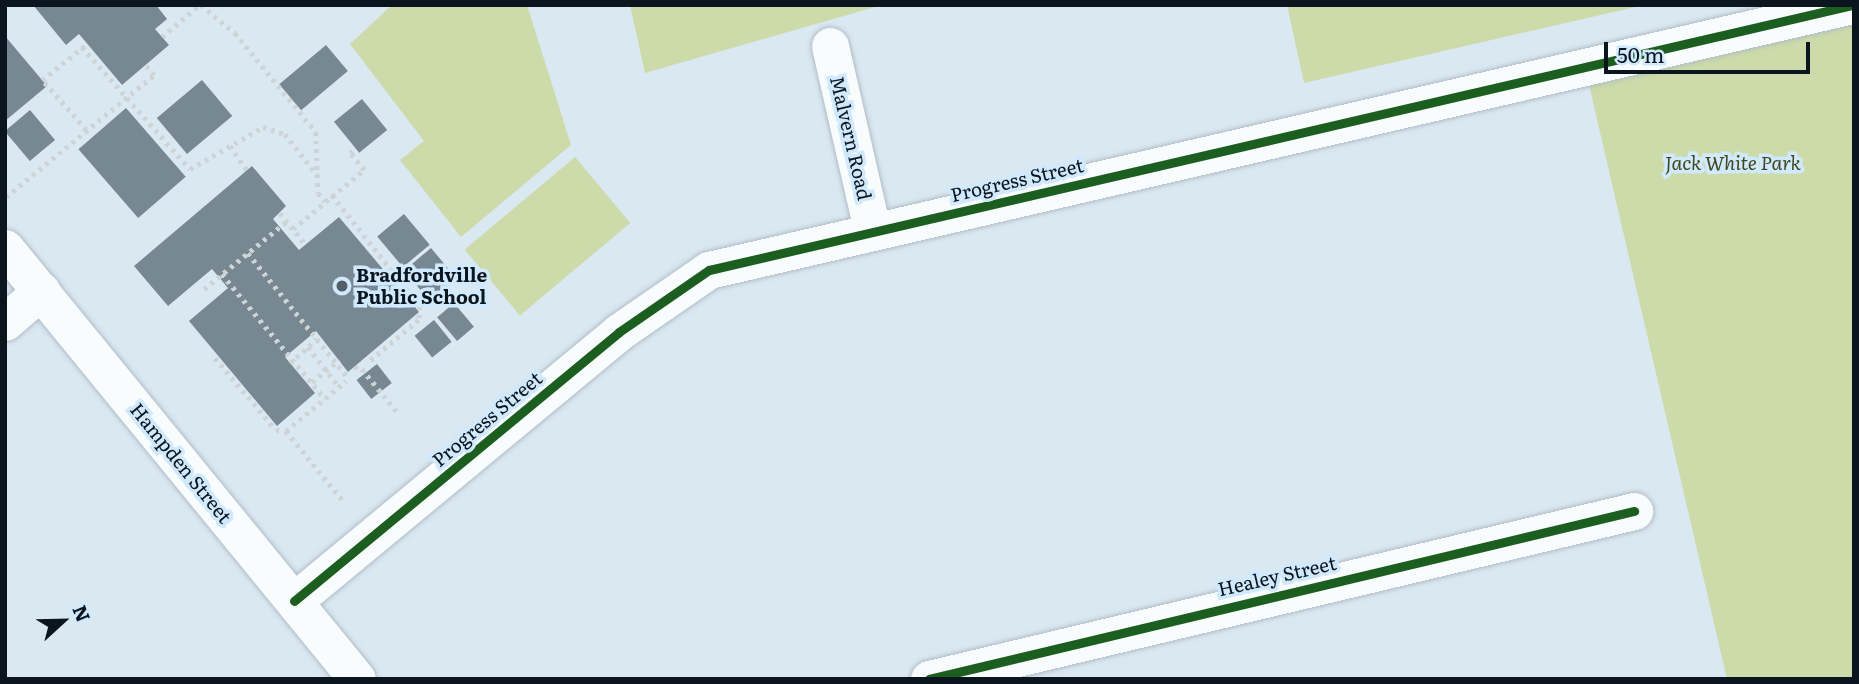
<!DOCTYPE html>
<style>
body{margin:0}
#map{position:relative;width:1859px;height:684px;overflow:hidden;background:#dae8f2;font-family:Literata,serif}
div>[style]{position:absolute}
.green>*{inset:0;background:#ccdba9;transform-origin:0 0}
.building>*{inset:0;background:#788893;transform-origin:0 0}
.path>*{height:4.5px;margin-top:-2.25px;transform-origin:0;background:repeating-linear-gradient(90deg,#ced3d6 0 3.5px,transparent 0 8.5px)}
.roads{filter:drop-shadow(0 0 2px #b1bdc6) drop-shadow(0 0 2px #b1bdc6)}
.minor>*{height:37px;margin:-18.5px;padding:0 18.5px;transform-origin:18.5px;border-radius:18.5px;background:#f9fcfd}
.cycleway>*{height:9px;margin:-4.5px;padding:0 4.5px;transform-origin:4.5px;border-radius:4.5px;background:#1b5e20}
.dots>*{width:19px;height:19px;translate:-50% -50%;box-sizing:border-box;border:4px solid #d0e9fd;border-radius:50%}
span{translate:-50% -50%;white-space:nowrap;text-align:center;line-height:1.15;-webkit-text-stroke:7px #d0e9fd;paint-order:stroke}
.street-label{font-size:19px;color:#0a151e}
.park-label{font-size:19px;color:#41471d;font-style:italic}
.poi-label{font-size:19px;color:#0a151e;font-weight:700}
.left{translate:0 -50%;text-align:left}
.frame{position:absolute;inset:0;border:7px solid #0a151e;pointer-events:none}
.north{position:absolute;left:28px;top:586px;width:70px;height:70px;-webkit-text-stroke:5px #d0e9fd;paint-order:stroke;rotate:68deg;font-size:19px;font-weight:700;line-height:28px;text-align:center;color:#0a151e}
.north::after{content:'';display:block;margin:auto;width:24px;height:32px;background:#0a151e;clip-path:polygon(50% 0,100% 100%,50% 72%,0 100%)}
.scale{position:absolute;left:1604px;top:42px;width:206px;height:32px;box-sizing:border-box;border:4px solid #0a151e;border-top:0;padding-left:9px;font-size:21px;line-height:24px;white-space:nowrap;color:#0a151e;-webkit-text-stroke:5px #d0e9fd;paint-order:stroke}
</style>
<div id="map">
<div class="green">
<div style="clip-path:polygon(392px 5px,527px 5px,571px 145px,461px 237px,400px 160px,424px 141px,350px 44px)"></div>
<div style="clip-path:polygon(630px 5px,882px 5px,645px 73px)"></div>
<div style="clip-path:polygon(1287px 5px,1644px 5px,1304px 83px)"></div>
<div style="clip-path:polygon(1854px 9px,1854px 679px,1727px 679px,1586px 72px)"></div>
<div style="left:575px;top:157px;width:86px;height:144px;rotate:50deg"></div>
</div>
<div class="building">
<div style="clip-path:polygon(33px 5px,156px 5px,167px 19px,155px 29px,169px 45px,122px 85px,79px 34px,66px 45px)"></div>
<div style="clip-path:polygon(5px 36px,47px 86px,5px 121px)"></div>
<div style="left:326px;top:45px;width:34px;height:61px;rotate:50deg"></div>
<div style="left:202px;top:80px;width:47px;height:59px;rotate:50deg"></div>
<div style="left:362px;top:99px;width:40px;height:36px;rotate:51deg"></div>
<div style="left:126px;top:108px;width:91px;height:63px;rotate:49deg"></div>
<div style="left:30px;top:110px;width:39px;height:33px;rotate:50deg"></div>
<div style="clip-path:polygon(252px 166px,286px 206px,273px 219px,299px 250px,339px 217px,419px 312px,348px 372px,316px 331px,285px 357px,315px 393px,277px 426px,189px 321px,228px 288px,212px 269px,168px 306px,134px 266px)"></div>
<div style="left:404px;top:214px;width:40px;height:35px;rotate:50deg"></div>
<div style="left:431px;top:248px;width:40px;height:35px;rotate:50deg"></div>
<div style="left:454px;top:303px;width:31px;height:22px;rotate:50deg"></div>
<div style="left:434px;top:320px;width:28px;height:25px;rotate:51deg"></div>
<div style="left:377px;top:364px;width:24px;height:26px;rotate:52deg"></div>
</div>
<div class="path">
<div style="left:201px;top:5px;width:44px;rotate:39.5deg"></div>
<div style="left:235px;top:33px;width:128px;rotate:50.7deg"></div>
<div style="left:316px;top:132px;width:61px;rotate:88.1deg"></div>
<div style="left:318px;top:193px;width:11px;rotate:49deg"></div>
<div style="left:162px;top:37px;width:49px;rotate:-40.9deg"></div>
<div style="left:82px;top:47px;width:163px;rotate:48.5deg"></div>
<div style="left:190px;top:169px;width:84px;rotate:-29.9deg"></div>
<div style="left:263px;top:127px;width:23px;rotate:18deg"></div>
<div style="left:285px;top:134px;width:53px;rotate:51.8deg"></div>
<div style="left:86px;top:130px;width:67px;rotate:-131.3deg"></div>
<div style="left:42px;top:80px;width:58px;rotate:-38.7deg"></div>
<div style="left:230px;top:146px;width:29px;rotate:55deg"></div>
<div style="left:332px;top:195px;width:142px;rotate:51.6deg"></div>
<div style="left:420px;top:306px;width:14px;rotate:94deg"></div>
<div style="left:419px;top:320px;width:67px;rotate:139.9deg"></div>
<div style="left:6px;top:197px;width:192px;rotate:-39.5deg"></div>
<div style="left:154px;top:75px;width:13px;rotate:-132deg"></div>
<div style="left:280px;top:213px;width:41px;rotate:50.9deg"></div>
<div style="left:293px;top:229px;width:92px;rotate:-39.7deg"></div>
<div style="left:364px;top:170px;width:22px;rotate:-129deg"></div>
<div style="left:350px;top:153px;width:8px;rotate:-40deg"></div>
<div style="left:248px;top:253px;width:161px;rotate:51.3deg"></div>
<div style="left:222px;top:274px;width:162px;rotate:50.5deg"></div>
<div style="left:204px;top:289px;width:107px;rotate:-39.3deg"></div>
<div style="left:417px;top:303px;width:11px;rotate:-38deg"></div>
<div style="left:308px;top:347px;width:51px;rotate:52.2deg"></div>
<div style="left:215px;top:358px;width:94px;rotate:49.7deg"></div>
<div style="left:276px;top:430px;width:10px;rotate:6deg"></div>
<div style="left:286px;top:431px;width:78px;rotate:-39.8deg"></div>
<div style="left:290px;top:363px;width:36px;rotate:-42deg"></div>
<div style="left:355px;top:366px;width:6px;rotate:51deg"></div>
<div style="left:362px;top:369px;width:57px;rotate:50.7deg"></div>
<div style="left:312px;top:382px;width:35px;rotate:-39deg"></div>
<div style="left:286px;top:431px;width:92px;rotate:50.8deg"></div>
</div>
<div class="roads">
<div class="minor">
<div style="left:830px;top:46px;width:189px;rotate:77.1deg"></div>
<div style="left:5px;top:248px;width:556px;rotate:50.76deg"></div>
<div style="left:5px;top:322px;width:48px;rotate:-40.7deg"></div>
<div style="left:294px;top:601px;width:422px;rotate:-39.6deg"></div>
<div style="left:619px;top:332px;width:109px;rotate:-34.6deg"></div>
<div style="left:709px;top:270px;width:1173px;rotate:-13.05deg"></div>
<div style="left:929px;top:679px;width:725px;rotate:-13.4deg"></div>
</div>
</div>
<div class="cycleway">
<div style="left:294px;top:601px;width:422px;rotate:-39.6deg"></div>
<div style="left:619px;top:332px;width:109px;rotate:-34.6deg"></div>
<div style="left:709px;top:270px;width:1173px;rotate:-13.05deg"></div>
<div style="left:929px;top:679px;width:725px;rotate:-13.4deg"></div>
</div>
<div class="dots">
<div style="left:342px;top:286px;background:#535f68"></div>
</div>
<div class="street-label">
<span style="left:851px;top:138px;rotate:77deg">Malvern Road</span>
<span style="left:1017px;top:180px;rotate:-13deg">Progress Street</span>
<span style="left:487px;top:419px;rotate:-40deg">Progress Street</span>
<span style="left:181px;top:463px;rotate:51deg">Hampden Street</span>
<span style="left:1277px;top:576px;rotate:-13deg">Healey Street</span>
</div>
<div class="park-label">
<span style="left:1733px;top:163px">Jack White Park</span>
</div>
<div class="poi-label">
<span class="left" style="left:356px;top:286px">Bradfordville<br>Public School</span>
</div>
<div class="frame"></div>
<div class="north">N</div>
<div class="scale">50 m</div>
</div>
